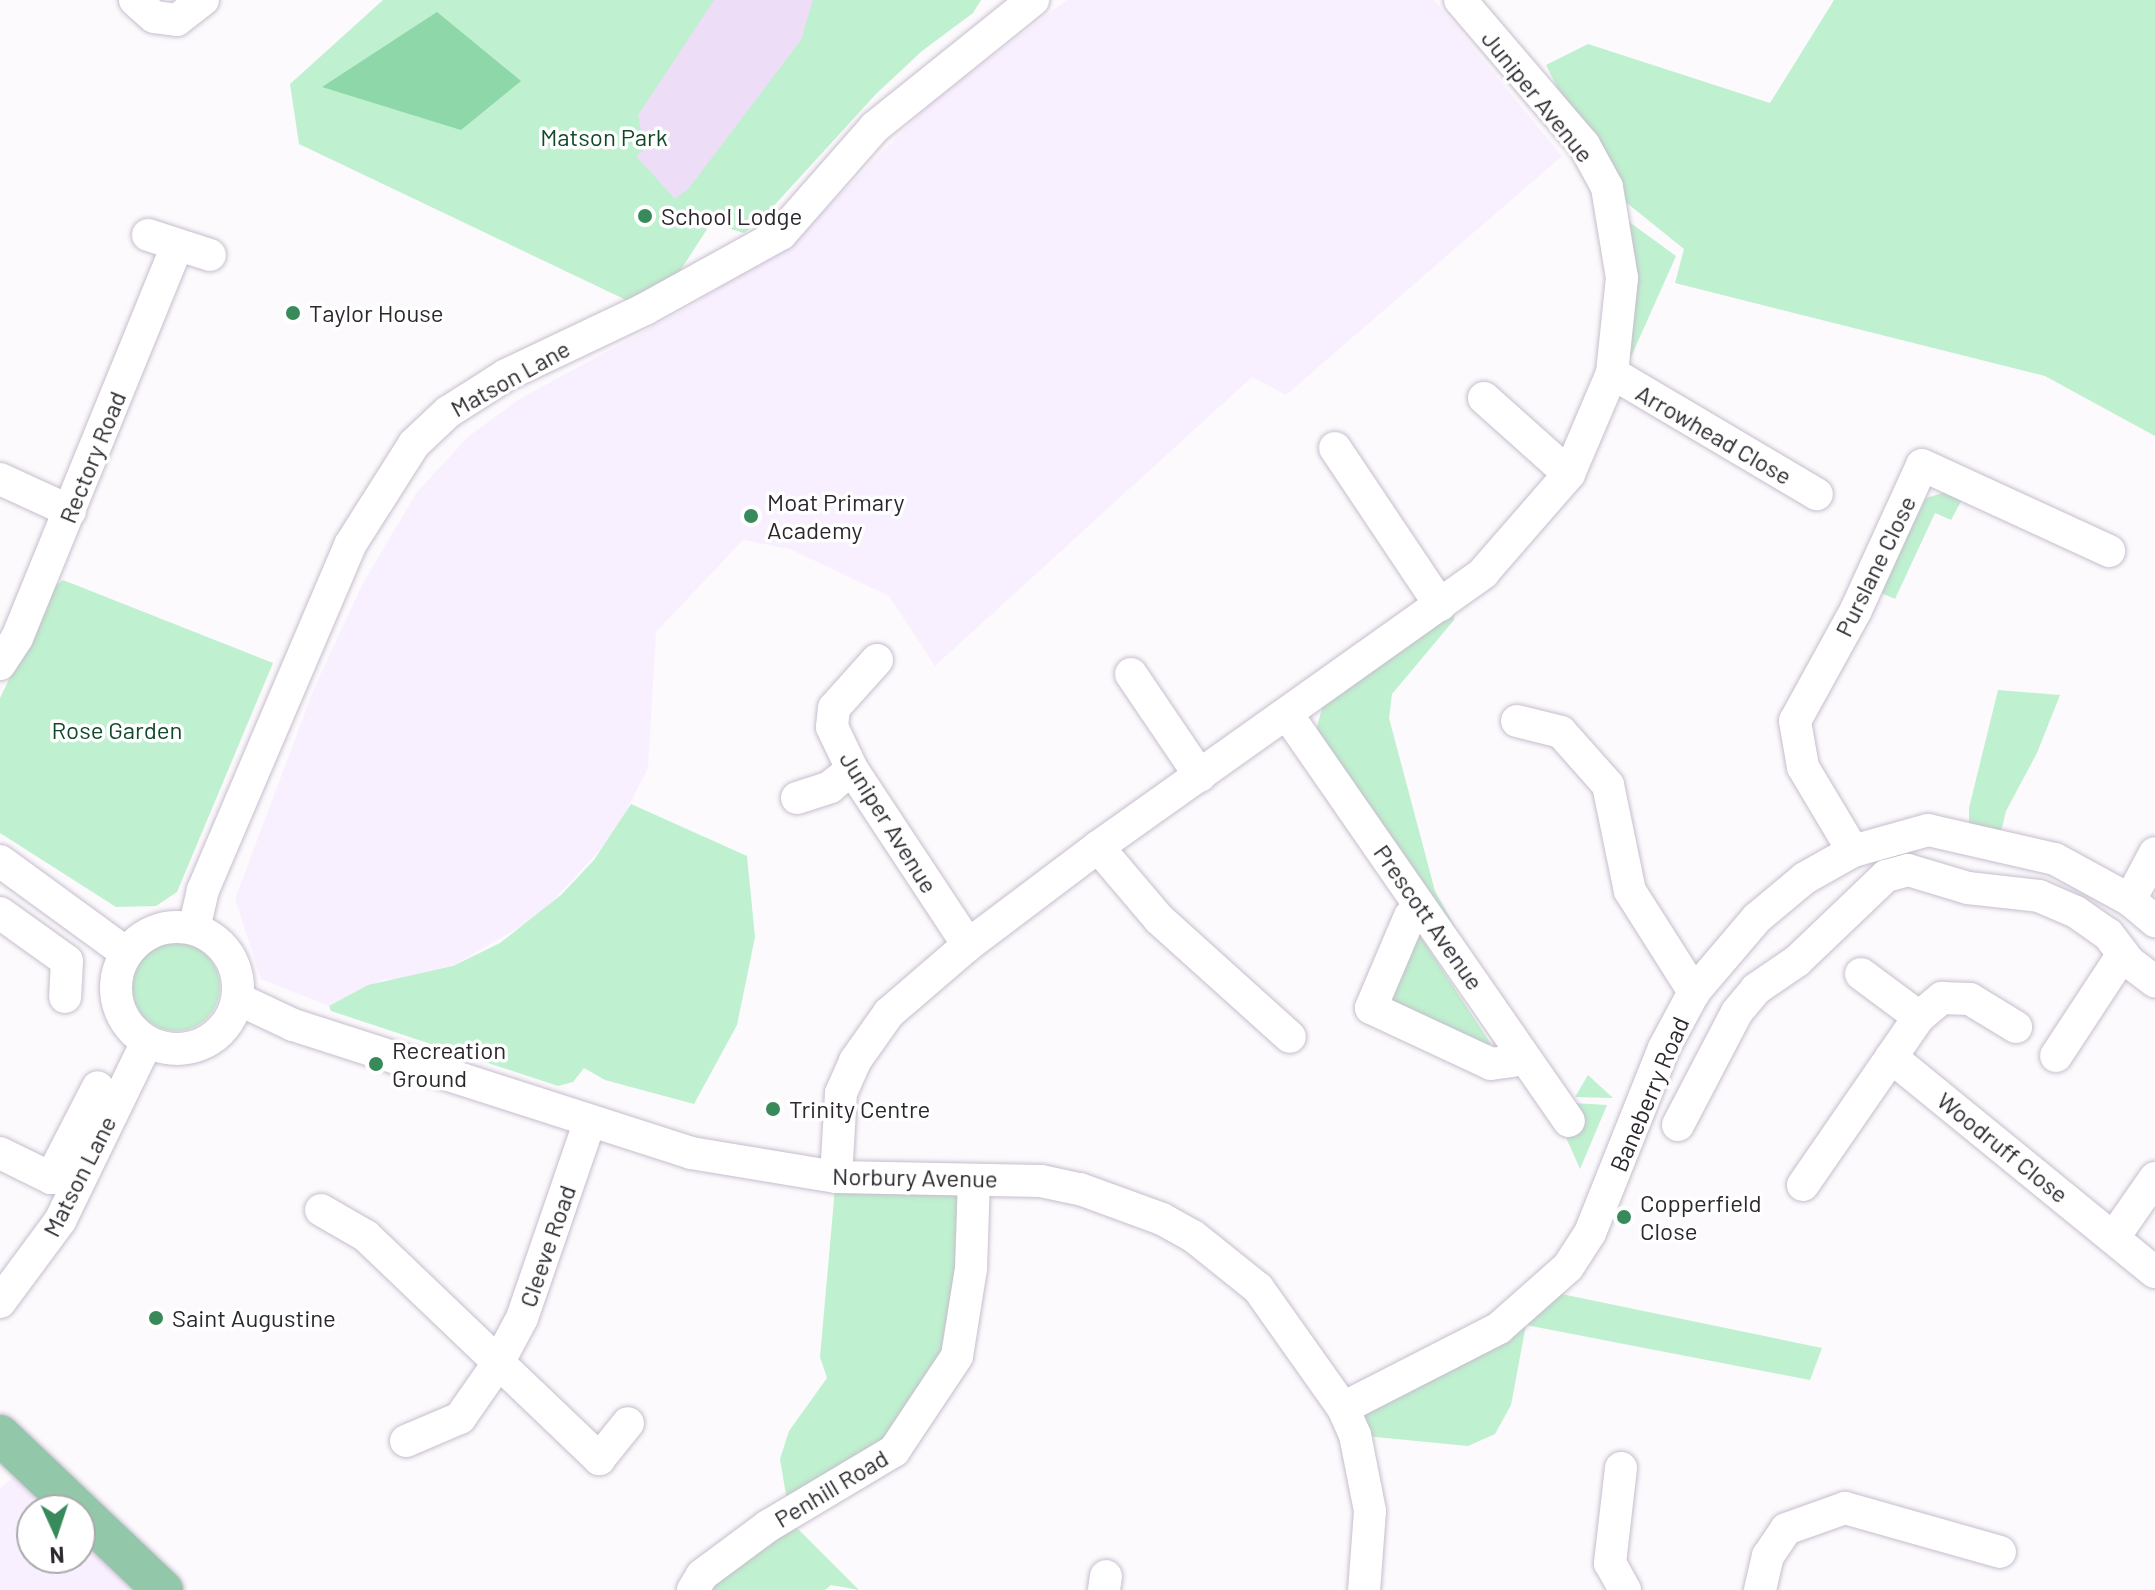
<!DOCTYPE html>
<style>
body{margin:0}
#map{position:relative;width:2155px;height:1590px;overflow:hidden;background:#fcfafd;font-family:Barlow,sans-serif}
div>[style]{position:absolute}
.built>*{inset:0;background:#f9f0ff}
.green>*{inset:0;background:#bff0cf}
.round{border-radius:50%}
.forest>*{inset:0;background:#8dd7a8}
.water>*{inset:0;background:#edddf7}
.roads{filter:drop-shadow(0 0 2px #c7bdcd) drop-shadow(0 0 2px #c7bdcd)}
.minor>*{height:32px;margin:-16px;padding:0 16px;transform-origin:16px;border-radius:16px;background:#fff}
.minor>.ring{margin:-16px;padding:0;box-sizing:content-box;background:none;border:32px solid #fff;border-radius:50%}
.major>*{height:40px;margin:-20px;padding:0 20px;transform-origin:20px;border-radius:20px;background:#92c8a9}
.dots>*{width:22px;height:22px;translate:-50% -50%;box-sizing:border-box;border:4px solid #fff;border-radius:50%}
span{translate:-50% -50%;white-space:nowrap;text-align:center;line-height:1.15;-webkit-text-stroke:7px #fff;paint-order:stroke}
.street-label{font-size:24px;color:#2b272d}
.park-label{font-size:24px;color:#10492a}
.poi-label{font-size:24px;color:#2b272d}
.left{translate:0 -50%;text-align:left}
.north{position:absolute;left:16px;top:1494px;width:80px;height:80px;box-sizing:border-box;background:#fff;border:2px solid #aaa9ab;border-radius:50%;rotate:177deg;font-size:22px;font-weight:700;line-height:32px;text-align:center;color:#2b272d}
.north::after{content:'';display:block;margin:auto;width:28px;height:36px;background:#388a5b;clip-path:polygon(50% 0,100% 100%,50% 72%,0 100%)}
</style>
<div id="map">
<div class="built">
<div style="clip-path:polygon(1067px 0,1434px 0,1562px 156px,1286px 395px,1252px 377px,935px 666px,889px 596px,790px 549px,743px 540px,656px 632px,648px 768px,613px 836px,540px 915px,453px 966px,415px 978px,382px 980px,329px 1006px,261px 979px,235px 899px,315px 686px,363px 583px,417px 492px,469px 436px,521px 398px,691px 306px,799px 236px,932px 102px)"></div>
<div style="clip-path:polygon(evenodd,31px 1461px,163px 1590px,0 1590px,0 1489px,31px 1461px,32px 1510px,80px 1510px,80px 1558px,32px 1558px,32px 1510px)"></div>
</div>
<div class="green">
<div style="clip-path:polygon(383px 0,981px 0,973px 13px,922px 51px,876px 94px,760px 221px,744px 233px,711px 223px,660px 302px,645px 309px,299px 144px,290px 84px)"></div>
<div style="clip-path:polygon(1834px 0,2155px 0,2155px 436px,2045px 376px,1675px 283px,1684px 249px,1607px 187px,1546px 65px,1588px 44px,1770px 103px)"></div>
<div style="clip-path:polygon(1621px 216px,1676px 256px,1630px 359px,1625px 354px)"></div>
<div style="clip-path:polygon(1949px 491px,1964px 496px,1951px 520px,1935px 513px,1895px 599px,1879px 592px,1926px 498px)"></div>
<div style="clip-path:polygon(63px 580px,273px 663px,177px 892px,156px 906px,116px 907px,0 833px,0 698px,54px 587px)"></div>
<div style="clip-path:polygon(1454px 607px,1454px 620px,1392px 694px,1389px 718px,1435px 891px,1479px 970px,1318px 741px,1317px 727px,1324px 700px)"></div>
<div style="clip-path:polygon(1998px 690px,2060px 695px,2037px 753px,2006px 811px,1998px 844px,1969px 838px,1969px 808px)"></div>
<div style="clip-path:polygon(631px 804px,747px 856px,755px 937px,737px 1025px,694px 1104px,605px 1080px,584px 1068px,573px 1082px,558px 1086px,331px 1011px,329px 1006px,368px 985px,453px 966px,500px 943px,561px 895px,594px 860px)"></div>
<div style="clip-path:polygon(1413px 925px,1491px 1044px,1474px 1052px,1376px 1006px)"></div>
<div class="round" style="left:132px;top:943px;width:88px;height:88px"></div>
<div style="clip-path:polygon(1588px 1075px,1613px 1098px,1575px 1097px)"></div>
<div style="clip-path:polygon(1574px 1103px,1607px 1105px,1580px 1169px,1564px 1133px)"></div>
<div style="clip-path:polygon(836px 1177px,974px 1180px,957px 1356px,894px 1451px,789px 1513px,780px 1459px,789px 1431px,827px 1378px,820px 1357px)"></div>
<div style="clip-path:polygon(1547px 1291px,1822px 1348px,1810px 1380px,1526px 1325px,1511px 1405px,1495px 1434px,1468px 1446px,1355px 1435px,1343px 1408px)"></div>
<div style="clip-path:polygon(792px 1523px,859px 1590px,831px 1585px,825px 1590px,704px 1590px)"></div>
</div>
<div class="forest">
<div style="clip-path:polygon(437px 12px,521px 81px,461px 130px,322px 87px)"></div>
</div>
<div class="water">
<div style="clip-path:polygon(714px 0,813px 0,801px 40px,689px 188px,675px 199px,636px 156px,645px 149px,638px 115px)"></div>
</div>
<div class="roads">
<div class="minor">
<div style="left:135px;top:0;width:25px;rotate:42deg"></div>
<div style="left:154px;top:17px;width:23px;rotate:7deg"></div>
<div style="left:177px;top:20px;width:33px;rotate:-38deg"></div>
<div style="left:148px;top:235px;width:65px;rotate:17.9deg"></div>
<div style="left:1612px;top:373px;width:238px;rotate:30.6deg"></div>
<div style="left:1484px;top:398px;width:114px;rotate:41.8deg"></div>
<div style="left:1335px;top:448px;width:189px;rotate:56.2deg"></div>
<div style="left:0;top:479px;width:77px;rotate:24.6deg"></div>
<div style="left:877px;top:660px;width:64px;rotate:131.9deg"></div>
<div style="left:834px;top:708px;width:19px;rotate:96deg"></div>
<div style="left:832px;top:727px;width:47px;rotate:64.5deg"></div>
<div style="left:852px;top:769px;width:211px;rotate:56.6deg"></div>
<div style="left:0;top:664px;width:31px;rotate:-57deg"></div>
<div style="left:17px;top:638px;width:423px;rotate:-67.8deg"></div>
<div style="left:1131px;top:674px;width:123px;rotate:55.9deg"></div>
<div style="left:1287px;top:714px;width:495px;rotate:55.3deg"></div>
<div style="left:1517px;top:721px;width:45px;rotate:14deg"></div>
<div style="left:1561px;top:732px;width:71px;rotate:48.4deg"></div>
<div style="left:1608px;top:785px;width:108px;rotate:78.3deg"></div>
<div style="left:1630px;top:891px;width:120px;rotate:57.6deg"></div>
<div style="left:797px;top:798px;width:35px;rotate:-18deg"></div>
<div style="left:830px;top:787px;width:28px;rotate:-39deg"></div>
<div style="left:1098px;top:847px;width:94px;rotate:49.7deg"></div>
<div style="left:1159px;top:919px;width:176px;rotate:42deg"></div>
<div style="left:1853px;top:851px;width:98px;rotate:-120.8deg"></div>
<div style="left:1803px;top:767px;width:47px;rotate:-99.9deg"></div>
<div style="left:1795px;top:721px;width:127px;rotate:-61.2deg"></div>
<div style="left:1856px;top:610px;width:159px;rotate:-65.5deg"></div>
<div style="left:1922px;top:465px;width:206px;rotate:24.7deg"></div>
<div style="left:0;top:861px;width:156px;rotate:36.1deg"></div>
<div style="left:2130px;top:900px;width:53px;rotate:-62deg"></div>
<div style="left:0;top:913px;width:82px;rotate:35.6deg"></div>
<div style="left:67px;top:961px;width:36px;rotate:93deg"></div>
<div style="left:1410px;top:916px;width:100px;rotate:113deg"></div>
<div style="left:1371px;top:1008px;width:132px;rotate:25deg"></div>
<div style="left:1491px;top:1064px;width:22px;rotate:-8deg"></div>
<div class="ring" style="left:116px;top:927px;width:90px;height:90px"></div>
<div style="left:194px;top:929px;width:40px;rotate:-77deg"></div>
<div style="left:203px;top:890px;width:375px;rotate:-66.9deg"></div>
<div style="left:350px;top:545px;width:120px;rotate:-57.6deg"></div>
<div style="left:414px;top:444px;width:47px;rotate:-43.3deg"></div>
<div style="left:448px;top:412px;width:69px;rotate:-32.5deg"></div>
<div style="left:506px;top:375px;width:154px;rotate:-25.4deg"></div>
<div style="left:645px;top:309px;width:155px;rotate:-28.9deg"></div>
<div style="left:781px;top:234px;width:142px;rotate:-48.7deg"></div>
<div style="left:875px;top:127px;width:203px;rotate:-38.8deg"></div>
<div style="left:1861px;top:974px;width:72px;rotate:36.6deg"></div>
<div style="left:238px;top:999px;width:61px;rotate:25.3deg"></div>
<div style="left:293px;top:1025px;width:418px;rotate:17.8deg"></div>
<div style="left:691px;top:1153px;width:147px;rotate:9.4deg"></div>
<div style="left:836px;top:1177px;width:205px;rotate:1.1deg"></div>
<div style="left:1041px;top:1181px;width:40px;rotate:12deg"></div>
<div style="left:1080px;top:1189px;width:87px;rotate:20.1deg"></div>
<div style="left:1162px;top:1219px;width:35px;rotate:29deg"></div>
<div style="left:1193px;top:1236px;width:83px;rotate:38.7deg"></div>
<div style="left:1258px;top:1288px;width:147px;rotate:54.7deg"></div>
<div style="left:1343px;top:1408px;width:30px;rotate:66deg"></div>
<div style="left:1355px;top:1435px;width:77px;rotate:78.8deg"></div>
<div style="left:1370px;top:1511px;width:79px;rotate:94.3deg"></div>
<div style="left:2056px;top:1056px;width:122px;rotate:-56.7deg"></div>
<div style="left:1891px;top:1057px;width:340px;rotate:39.2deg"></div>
<div style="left:1678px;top:1125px;width:127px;rotate:-62.4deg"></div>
<div style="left:1737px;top:1012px;width:30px;rotate:-50deg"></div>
<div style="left:1756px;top:989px;width:50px;rotate:-34.3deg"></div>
<div style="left:1797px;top:961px;width:123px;rotate:-43.7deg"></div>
<div style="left:1886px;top:876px;width:23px;rotate:-15deg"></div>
<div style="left:1908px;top:870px;width:63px;rotate:16.7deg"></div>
<div style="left:1968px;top:888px;width:71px;rotate:6.4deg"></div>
<div style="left:2039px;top:896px;width:40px;rotate:23.4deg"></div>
<div style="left:2076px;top:912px;width:39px;rotate:35deg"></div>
<div style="left:2108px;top:934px;width:34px;rotate:53deg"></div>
<div style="left:2128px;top:961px;width:34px;rotate:37deg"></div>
<div style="left:0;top:1153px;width:57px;rotate:26.1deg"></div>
<div style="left:51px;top:1178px;width:20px;rotate:-6deg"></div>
<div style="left:836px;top:1177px;width:84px;rotate:-86.6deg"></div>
<div style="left:841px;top:1093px;width:35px;rotate:-66deg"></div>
<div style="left:855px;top:1061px;width:59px;rotate:-54.7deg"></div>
<div style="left:889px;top:1013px;width:104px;rotate:-40.7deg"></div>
<div style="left:968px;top:945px;width:163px;rotate:-37deg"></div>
<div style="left:1098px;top:847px;width:473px;rotate:-35.4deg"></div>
<div style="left:1483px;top:573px;width:131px;rotate:-49deg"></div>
<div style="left:1569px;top:474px;width:110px;rotate:-66.9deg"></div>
<div style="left:1612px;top:373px;width:96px;rotate:-84deg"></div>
<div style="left:1622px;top:278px;width:92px;rotate:-99.4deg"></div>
<div style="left:1607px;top:187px;width:48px;rotate:-118.7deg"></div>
<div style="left:1584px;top:145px;width:191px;rotate:-130.5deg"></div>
<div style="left:51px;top:1178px;width:102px;rotate:-62.7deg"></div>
<div style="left:1803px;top:1185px;width:204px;rotate:-55.4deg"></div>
<div style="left:1919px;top:1017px;width:30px;rotate:-40deg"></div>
<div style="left:1942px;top:998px;width:28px;rotate:2deg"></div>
<div style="left:1970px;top:999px;width:54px;rotate:31.3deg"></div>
<div style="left:321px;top:1210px;width:52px;rotate:30deg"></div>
<div style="left:366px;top:1236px;width:323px;rotate:43.7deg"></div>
<div style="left:599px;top:1459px;width:46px;rotate:-51.1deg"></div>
<div style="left:2114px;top:1237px;width:72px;rotate:-55.2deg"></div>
<div style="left:0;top:1302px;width:101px;rotate:-53.5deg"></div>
<div style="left:60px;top:1221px;width:199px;rotate:-64.1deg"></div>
<div style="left:1343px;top:1408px;width:175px;rotate:-27.1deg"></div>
<div style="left:1499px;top:1328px;width:92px;rotate:-41.5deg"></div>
<div style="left:1568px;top:1267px;width:40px;rotate:-57.1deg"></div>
<div style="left:1590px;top:1233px;width:199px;rotate:-68.2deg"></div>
<div style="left:1664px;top:1048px;width:64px;rotate:-61.8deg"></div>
<div style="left:1694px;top:992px;width:97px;rotate:-49.6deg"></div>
<div style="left:1757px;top:918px;width:62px;rotate:-39.8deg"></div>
<div style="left:1805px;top:878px;width:55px;rotate:-29.4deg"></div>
<div style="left:1853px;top:851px;width:78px;rotate:-15.6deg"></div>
<div style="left:1928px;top:830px;width:130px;rotate:12.9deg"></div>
<div style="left:2055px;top:859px;width:85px;rotate:28.7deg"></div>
<div style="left:2130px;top:900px;width:33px;rotate:40deg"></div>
<div style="left:406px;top:1441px;width:59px;rotate:-23.1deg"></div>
<div style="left:460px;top:1418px;width:65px;rotate:-55.1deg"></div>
<div style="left:497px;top:1365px;width:53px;rotate:-62deg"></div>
<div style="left:522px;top:1318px;width:206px;rotate:-71deg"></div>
<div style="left:1621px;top:1468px;width:96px;rotate:96.6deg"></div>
<div style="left:1610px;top:1563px;width:31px;rotate:61deg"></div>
<div style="left:693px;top:1590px;width:17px;rotate:-59deg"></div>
<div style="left:702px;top:1575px;width:82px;rotate:-36.6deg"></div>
<div style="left:768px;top:1526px;width:147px;rotate:-30.8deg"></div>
<div style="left:894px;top:1451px;width:114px;rotate:-56.4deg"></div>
<div style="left:957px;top:1356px;width:88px;rotate:-80.9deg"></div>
<div style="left:971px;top:1269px;width:89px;rotate:-88.1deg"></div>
<div style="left:1104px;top:1590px;width:14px;rotate:-82deg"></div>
<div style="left:1760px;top:1590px;width:35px;rotate:-77deg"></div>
<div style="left:1768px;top:1556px;width:32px;rotate:-56deg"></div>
<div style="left:1786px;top:1529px;width:63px;rotate:-19.6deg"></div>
<div style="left:1845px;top:1508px;width:161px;rotate:15.8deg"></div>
</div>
<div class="major">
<div style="left:0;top:1435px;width:225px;rotate:43.6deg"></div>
</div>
</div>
<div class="dots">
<div style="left:645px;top:216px;background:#388a5b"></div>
<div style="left:293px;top:313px;background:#388a5b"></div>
<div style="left:751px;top:516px;background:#388a5b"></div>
<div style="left:376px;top:1064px;background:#388a5b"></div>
<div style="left:773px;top:1109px;background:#388a5b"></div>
<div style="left:1624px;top:1217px;background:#388a5b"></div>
<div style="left:156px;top:1318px;background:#388a5b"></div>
</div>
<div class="street-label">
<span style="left:1538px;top:96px;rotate:51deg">Juniper Avenue</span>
<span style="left:510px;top:378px;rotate:-29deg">Matson Lane</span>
<span style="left:1714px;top:434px;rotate:30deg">Arrowhead Close</span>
<span style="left:92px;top:457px;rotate:-68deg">Rectory Road</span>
<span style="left:1875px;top:566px;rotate:-64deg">Purslane Close</span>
<span style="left:889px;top:822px;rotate:58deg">Juniper Avenue</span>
<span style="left:1429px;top:917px;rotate:55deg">Prescott Avenue</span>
<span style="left:1649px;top:1094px;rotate:-67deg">Baneberry Road</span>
<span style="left:2003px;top:1147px;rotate:39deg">Woodruff Close</span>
<span style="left:79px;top:1176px;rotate:-63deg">Matson Lane</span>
<span style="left:915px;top:1177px;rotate:1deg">Norbury Avenue</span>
<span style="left:547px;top:1246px;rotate:-71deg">Cleeve Road</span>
<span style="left:831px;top:1488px;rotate:-31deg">Penhill Road</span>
</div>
<div class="park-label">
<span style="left:604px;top:137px">Matson Park</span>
<span style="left:117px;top:730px">Rose Garden</span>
</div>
<div class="poi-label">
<span class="left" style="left:661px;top:216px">School Lodge</span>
<span class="left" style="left:309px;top:313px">Taylor House</span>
<span class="left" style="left:767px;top:516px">Moat Primary<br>Academy</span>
<span class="left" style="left:392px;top:1064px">Recreation<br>Ground</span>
<span class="left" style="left:789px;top:1109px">Trinity Centre</span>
<span class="left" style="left:1640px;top:1217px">Copperfield<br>Close</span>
<span class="left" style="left:172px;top:1318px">Saint Augustine</span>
</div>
<div class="north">N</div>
</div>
